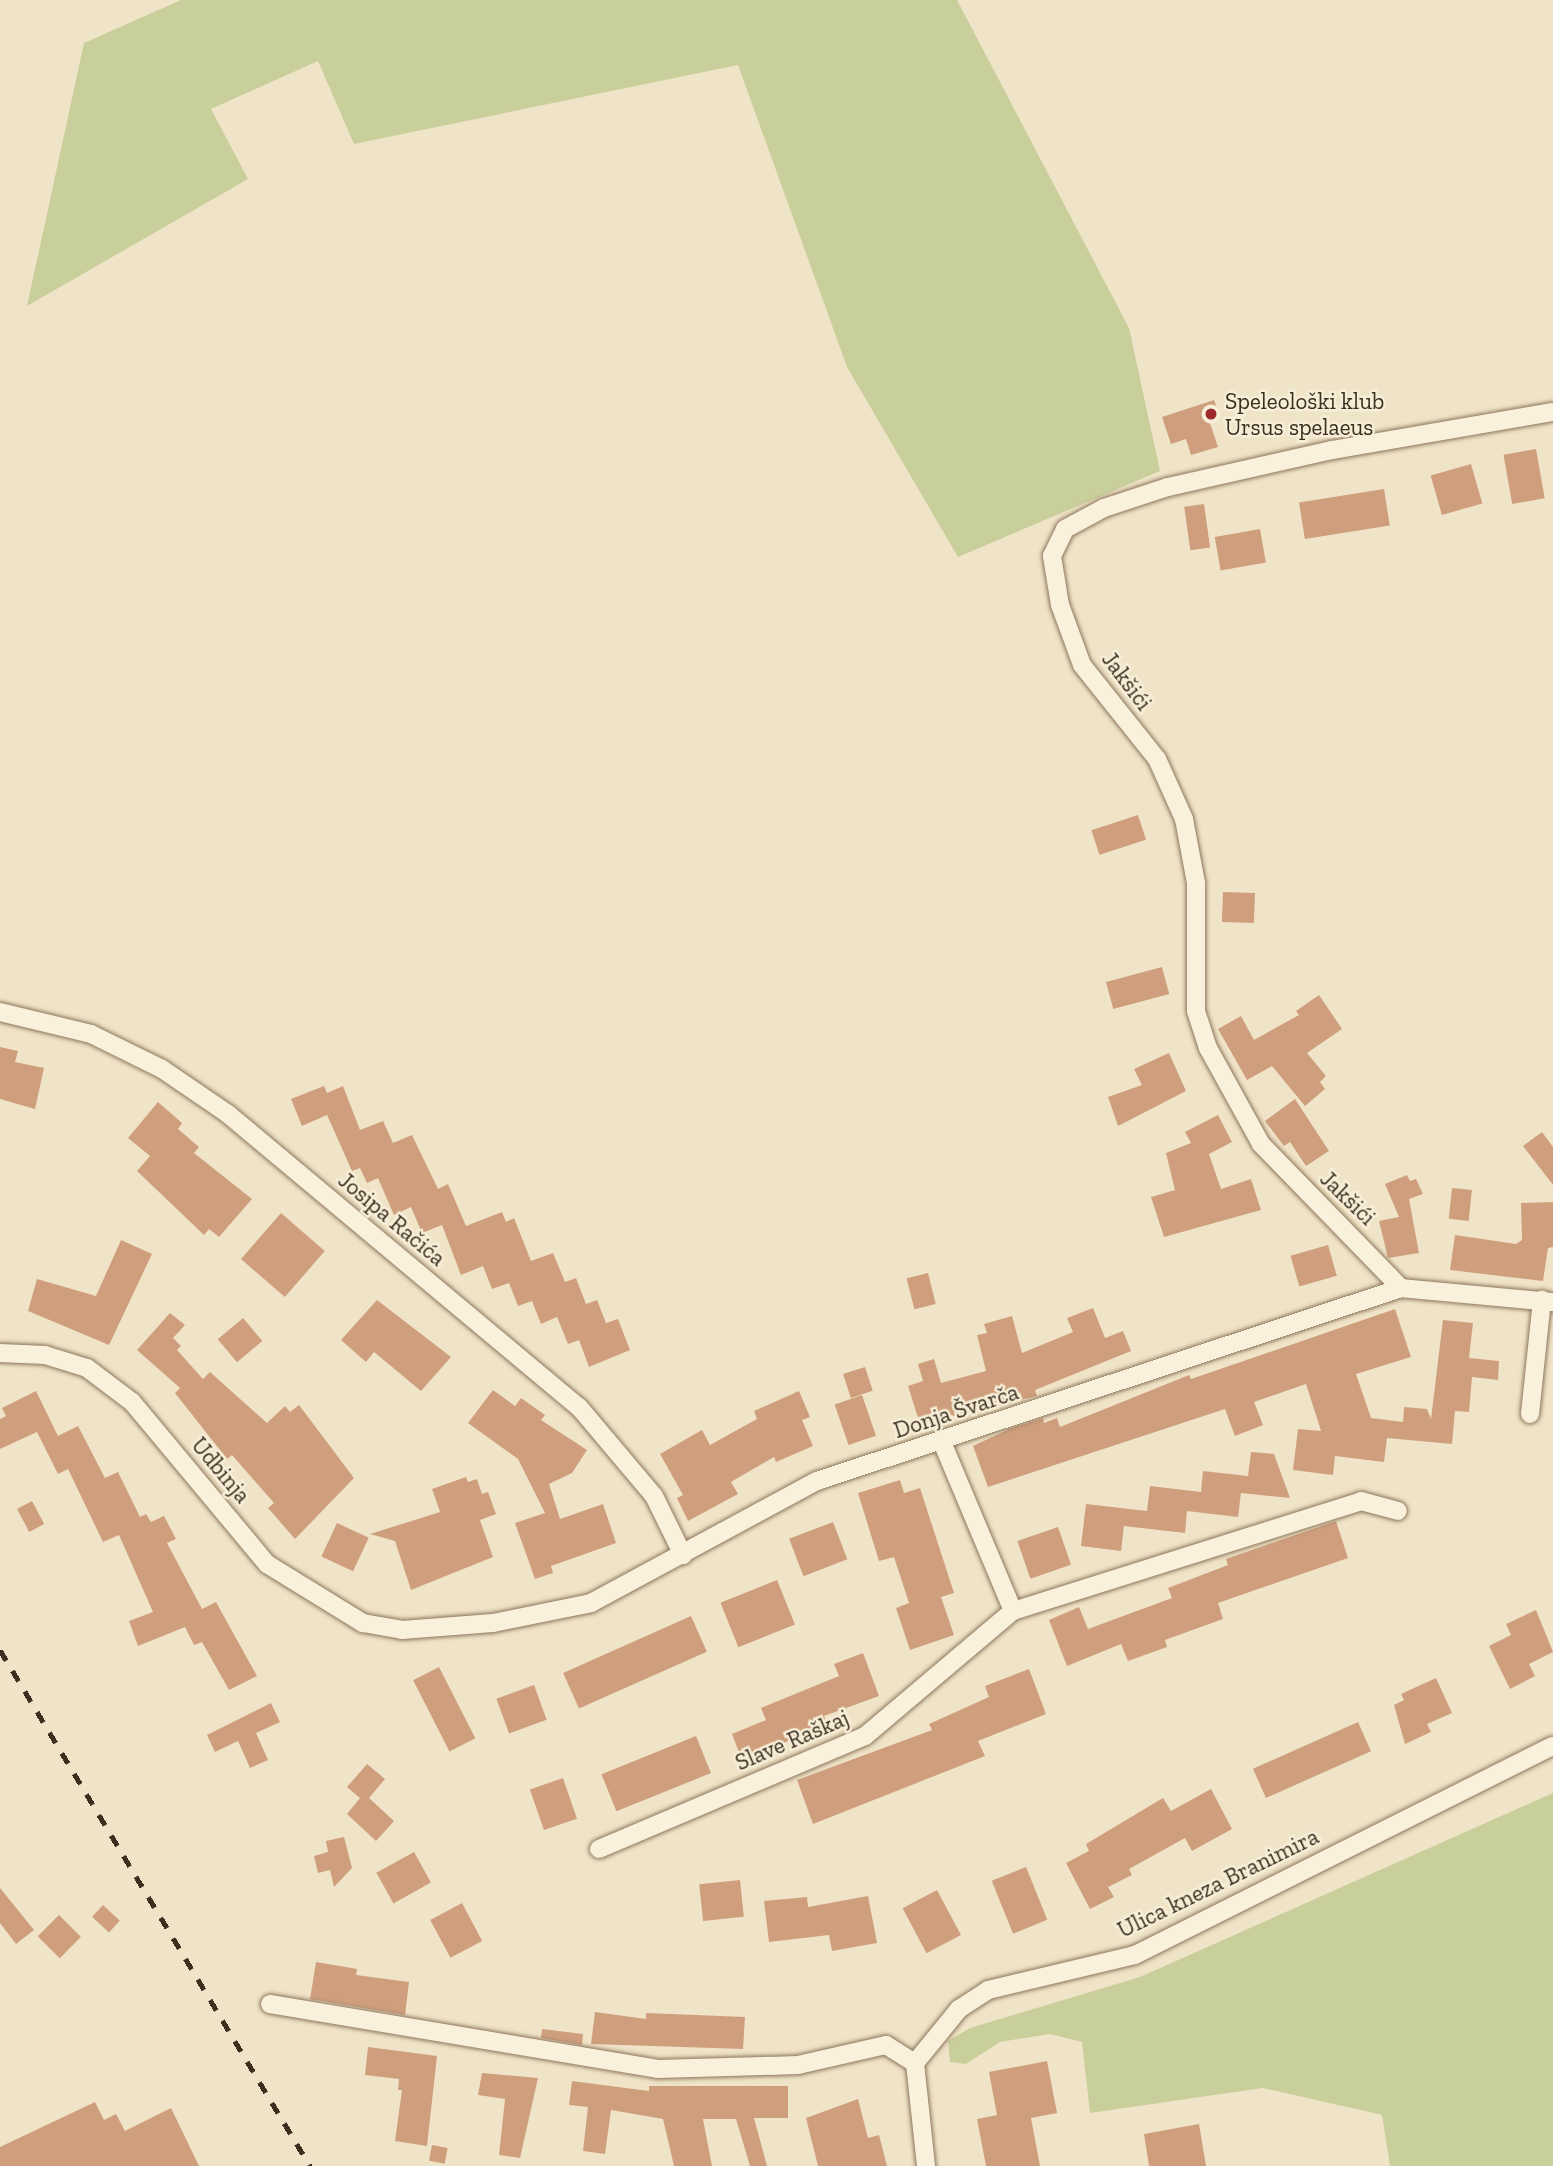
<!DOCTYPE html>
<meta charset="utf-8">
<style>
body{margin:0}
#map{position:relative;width:1553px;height:2166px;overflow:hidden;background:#f0e4c8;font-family:"Zilla Slab",serif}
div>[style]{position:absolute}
.green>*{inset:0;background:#c9cf9b}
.building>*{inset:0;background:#cf9f7d;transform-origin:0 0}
.roads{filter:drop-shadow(0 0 2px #8d765c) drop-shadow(0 0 2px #8d765c)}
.minor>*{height:18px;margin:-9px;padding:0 9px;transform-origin:9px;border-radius:9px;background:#faf1dc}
.rail>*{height:5px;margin-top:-2.5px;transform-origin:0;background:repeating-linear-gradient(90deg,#3d2e20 0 12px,transparent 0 24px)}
.dots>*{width:19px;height:19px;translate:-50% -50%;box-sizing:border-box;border:4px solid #f7eed8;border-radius:50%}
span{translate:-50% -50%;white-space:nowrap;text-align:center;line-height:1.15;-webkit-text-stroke:5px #f7eed8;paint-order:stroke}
.poi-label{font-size:23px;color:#3d2e20}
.left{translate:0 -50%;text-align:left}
.street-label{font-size:23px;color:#3d2e20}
</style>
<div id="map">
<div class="green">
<div style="clip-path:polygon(181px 0,957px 0,1129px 328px,1160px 471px,958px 557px,847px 367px,738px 65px,354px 144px,318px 61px,211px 109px,248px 179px,27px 306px,84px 43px)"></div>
<div style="clip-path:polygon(1553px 1793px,1553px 2166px,1390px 2166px,1382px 2115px,1263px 2088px,1090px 2113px,1082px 2042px,1050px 2034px,1000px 2042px,966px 2064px,950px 2062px,948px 2041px,970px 2028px,1140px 1977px)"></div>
</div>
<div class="building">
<div style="clip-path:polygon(1214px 400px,1220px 417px,1209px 420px,1218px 447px,1191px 455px,1186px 439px,1171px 444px,1162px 417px)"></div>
<div style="left:1536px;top:449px;width:50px;height:33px;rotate:80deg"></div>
<div style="left:1471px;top:464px;width:41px;height:42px;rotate:74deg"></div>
<div style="left:1384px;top:489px;width:37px;height:86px;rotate:81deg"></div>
<div style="left:1204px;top:504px;width:44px;height:20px;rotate:82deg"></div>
<div style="left:1260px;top:529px;width:34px;height:46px;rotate:80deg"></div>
<div style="left:1138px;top:815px;width:26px;height:49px;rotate:72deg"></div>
<div style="left:1223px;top:892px;width:32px;height:30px;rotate:2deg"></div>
<div style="left:1162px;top:967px;width:28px;height:58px;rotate:75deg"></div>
<div style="clip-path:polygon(1319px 995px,1342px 1029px,1307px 1053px,1326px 1076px,1320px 1082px,1325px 1089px,1305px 1106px,1272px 1066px,1247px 1080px,1218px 1029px,1241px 1016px,1254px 1040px,1299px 1015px,1296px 1011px)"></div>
<div style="clip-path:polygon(0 1047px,18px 1051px,15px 1062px,44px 1068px,35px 1109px,0 1099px)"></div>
<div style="clip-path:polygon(1169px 1053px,1186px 1091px,1118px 1126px,1108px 1097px,1142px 1085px,1134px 1069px)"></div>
<div style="clip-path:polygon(324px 1086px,327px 1093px,343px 1086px,360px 1130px,383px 1121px,393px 1143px,412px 1135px,438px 1189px,448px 1184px,466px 1226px,502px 1212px,506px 1222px,514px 1218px,531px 1261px,553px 1253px,565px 1282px,576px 1278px,586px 1304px,597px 1300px,606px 1323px,618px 1319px,630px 1350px,589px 1367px,579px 1340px,568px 1344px,557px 1317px,541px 1324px,532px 1301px,518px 1306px,509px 1283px,492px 1289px,483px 1266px,461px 1275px,442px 1225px,422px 1233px,411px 1207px,394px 1215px,378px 1178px,367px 1183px,360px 1168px,352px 1171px,327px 1115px,302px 1126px,291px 1099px)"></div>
<div style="clip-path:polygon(1295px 1099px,1329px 1151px,1306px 1166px,1290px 1142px,1284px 1146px,1265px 1121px)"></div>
<div style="clip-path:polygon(158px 1102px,182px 1123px,178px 1129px,199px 1147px,194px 1153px,252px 1199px,219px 1237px,209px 1229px,204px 1235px,137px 1171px,150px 1156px,128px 1138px)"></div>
<div style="clip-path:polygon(1218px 1115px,1232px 1142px,1209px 1154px,1221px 1189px,1251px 1179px,1261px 1210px,1164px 1237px,1151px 1197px,1175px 1190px,1166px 1153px,1191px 1143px,1185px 1132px)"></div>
<div style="clip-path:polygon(1542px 1132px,1553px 1147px,1553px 1185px,1523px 1146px)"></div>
<div style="clip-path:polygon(1407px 1175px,1410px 1181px,1416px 1179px,1423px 1194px,1409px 1199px,1419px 1253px,1388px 1258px,1379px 1221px,1399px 1217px,1385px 1184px)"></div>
<div style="left:1452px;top:1188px;width:20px;height:31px;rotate:6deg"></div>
<div style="clip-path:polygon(1553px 1202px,1553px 1247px,1548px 1248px,1543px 1281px,1450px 1270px,1455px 1235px,1516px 1244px,1522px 1240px,1521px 1203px)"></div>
<div style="left:281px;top:1213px;width:58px;height:61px;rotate:41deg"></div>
<div style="clip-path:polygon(121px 1240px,152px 1254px,109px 1345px,28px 1311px,37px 1279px,96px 1296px)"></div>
<div style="left:1328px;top:1245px;width:32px;height:39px;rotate:74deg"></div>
<div style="left:928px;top:1273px;width:32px;height:22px;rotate:76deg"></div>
<div style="clip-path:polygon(377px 1300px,451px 1357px,421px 1391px,374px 1352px,366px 1362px,341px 1340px)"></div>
<div style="clip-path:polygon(1093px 1308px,1105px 1338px,1123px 1331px,1131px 1351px,1035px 1390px,1037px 1396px,920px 1424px,908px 1386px,923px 1381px,918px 1364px,934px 1359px,941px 1383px,986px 1371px,977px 1335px,987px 1333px,984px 1324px,1012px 1316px,1022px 1353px,1073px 1332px,1067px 1318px)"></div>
<div style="clip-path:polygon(1395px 1309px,1411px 1357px,1356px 1374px,1371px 1418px,1403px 1422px,1404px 1407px,1427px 1409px,1431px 1419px,1443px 1320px,1473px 1323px,1469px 1358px,1499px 1361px,1498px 1380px,1472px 1377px,1469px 1412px,1455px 1411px,1452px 1444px,1387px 1438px,1384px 1462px,1335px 1456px,1333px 1475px,1293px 1470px,1298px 1429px,1321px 1431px,1306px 1384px,1254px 1402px,1263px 1425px,1235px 1436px,1225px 1409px,988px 1487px,973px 1446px,1009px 1429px,1043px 1418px,1044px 1423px,1057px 1418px,1060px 1427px,1189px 1375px,1191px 1379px)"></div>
<div style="clip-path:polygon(170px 1313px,185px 1325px,173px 1338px,181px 1346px,177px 1350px,203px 1379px,210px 1372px,267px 1423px,285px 1406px,290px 1412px,299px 1405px,354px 1478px,295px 1539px,268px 1508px,274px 1503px,232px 1455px,227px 1459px,175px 1393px,180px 1388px,137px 1350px)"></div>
<div style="left:243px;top:1318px;width:30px;height:33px;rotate:50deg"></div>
<div style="left:865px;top:1367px;width:25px;height:23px;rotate:72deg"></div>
<div style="clip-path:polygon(493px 1390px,515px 1406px,521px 1398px,545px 1415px,541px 1420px,587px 1450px,572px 1473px,549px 1484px,560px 1519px,603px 1504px,616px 1543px,551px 1566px,553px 1573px,535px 1579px,515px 1523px,545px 1513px,518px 1459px,468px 1423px)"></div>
<div style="clip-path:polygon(36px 1391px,58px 1436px,78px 1426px,105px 1478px,118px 1472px,140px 1517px,146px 1514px,151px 1522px,164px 1516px,176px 1539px,167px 1543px,202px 1609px,216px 1602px,257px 1676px,229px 1690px,202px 1642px,194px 1645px,185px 1627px,138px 1646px,129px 1621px,153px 1612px,119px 1535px,103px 1542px,68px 1469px,58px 1474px,37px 1432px,0 1449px,0 1419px,6px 1416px,2px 1408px)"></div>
<div style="clip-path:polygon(799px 1391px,810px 1417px,802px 1420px,813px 1446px,776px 1462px,774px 1457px,731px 1482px,738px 1494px,688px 1521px,677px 1498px,683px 1495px,660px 1454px,702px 1430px,710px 1445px,757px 1419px,754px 1411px)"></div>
<div style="left:862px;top:1395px;width:43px;height:29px;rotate:71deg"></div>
<div style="clip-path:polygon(1251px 1452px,1274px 1454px,1290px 1498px,1241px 1493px,1238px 1517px,1187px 1511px,1185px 1533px,1124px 1526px,1121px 1551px,1081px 1546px,1086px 1504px,1147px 1511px,1150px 1486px,1201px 1492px,1203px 1471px,1248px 1476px)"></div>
<div style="clip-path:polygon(466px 1477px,468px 1482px,477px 1479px,482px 1494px,488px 1492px,496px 1514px,480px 1520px,493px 1557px,411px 1590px,395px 1541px,370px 1534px,440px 1512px,432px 1489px)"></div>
<div style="clip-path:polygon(900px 1480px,904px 1493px,920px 1488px,954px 1593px,941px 1597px,954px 1635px,910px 1650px,896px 1608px,909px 1603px,894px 1557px,879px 1561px,858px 1493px)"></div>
<div style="left:32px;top:1501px;width:26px;height:17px;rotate:62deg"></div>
<div style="clip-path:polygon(1336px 1521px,1348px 1558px,1218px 1603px,1223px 1619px,1165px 1640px,1167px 1647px,1128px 1661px,1121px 1644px,1067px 1666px,1049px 1620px,1079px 1607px,1088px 1629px,1172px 1598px,1168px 1588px,1228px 1565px,1226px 1559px)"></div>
<div style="left:833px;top:1522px;width:40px;height:47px;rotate:69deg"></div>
<div style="left:337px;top:1523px;width:35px;height:37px;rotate:25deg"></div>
<div style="left:1058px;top:1527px;width:40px;height:43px;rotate:71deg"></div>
<div style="left:777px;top:1580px;width:48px;height:61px;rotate:68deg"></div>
<div style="clip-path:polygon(1536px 1610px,1553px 1652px,1529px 1664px,1535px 1676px,1510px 1689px,1489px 1646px,1511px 1635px,1506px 1624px)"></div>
<div style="left:691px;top:1616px;width:39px;height:140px;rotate:66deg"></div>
<div style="clip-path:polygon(863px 1653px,879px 1696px,824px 1716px,827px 1725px,742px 1760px,732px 1734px,766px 1720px,761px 1708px,839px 1676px,834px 1664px)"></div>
<div style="left:439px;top:1667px;width:80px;height:29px;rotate:63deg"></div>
<div style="clip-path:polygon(1029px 1669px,1046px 1714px,978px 1741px,985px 1756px,813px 1824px,797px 1780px,932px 1730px,929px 1724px,989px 1697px,985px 1686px)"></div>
<div style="clip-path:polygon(1436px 1678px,1452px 1713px,1427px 1724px,1431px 1732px,1405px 1744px,1394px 1705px,1404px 1700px,1401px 1694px)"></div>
<div style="left:534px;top:1685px;width:37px;height:40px;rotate:70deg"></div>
<div style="clip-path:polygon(271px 1703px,280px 1722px,256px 1733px,268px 1760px,250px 1768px,238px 1741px,215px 1752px,207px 1735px)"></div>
<div style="left:1358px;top:1722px;width:32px;height:115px;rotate:66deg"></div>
<div style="left:696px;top:1736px;width:40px;height:102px;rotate:68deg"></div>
<div style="clip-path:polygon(367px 1764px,385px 1779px,369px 1798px,394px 1821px,376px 1841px,347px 1814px,360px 1798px,347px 1787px)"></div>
<div style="left:563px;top:1778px;width:43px;height:35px;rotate:71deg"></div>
<div style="clip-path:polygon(1211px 1789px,1232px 1829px,1192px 1851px,1185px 1838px,1129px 1869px,1132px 1875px,1108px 1887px,1114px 1897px,1090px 1909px,1066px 1863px,1089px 1851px,1086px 1844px,1163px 1798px,1171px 1811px)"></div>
<div style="clip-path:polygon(344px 1837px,352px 1868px,334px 1887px,330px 1870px,318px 1873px,314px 1856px,328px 1852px,326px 1841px)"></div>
<div style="left:414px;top:1852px;width:35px;height:43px;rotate:61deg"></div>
<div style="left:1026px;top:1867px;width:57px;height:37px;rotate:68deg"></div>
<div style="left:740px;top:1880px;width:37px;height:41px;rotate:84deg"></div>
<div style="clip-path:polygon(0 1888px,34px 1930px,16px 1944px,0 1923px)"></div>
<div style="left:937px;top:1890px;width:51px;height:39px;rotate:62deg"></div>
<div style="clip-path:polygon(868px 1896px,877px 1943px,832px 1951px,829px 1935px,769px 1942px,764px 1901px,807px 1897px,808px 1907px)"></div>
<div style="left:462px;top:1903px;width:43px;height:36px;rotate:62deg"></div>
<div style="left:103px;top:1905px;width:23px;height:16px;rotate:43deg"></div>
<div style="left:59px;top:1915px;width:31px;height:30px;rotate:45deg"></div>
<div style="clip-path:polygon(316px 1962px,357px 1969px,356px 1975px,409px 1982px,405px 2015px,310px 1999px)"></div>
<div style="clip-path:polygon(595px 2012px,646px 2019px,646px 2013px,745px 2017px,743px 2049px,591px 2044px)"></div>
<div style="clip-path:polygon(542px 2029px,583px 2034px,582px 2045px,541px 2038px)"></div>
<div style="clip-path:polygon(368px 2047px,437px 2056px,427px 2146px,395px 2141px,402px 2090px,398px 2090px,399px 2079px,365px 2075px)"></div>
<div style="clip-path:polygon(1047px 2061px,1057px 2113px,1031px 2118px,1040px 2166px,986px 2166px,977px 2119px,997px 2115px,989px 2072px)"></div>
<div style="clip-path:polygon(482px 2073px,538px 2078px,520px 2158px,499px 2155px,505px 2099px,478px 2095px)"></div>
<div style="clip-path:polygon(572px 2081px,649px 2091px,649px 2086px,788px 2086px,788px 2118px,754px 2118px,767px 2166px,750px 2166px,736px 2119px,703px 2119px,712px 2166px,674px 2166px,663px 2119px,611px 2110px,605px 2154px,583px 2151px,588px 2107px,569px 2105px)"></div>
<div style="clip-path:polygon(858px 2099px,868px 2138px,879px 2135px,887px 2166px,818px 2166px,806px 2118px)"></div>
<div style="clip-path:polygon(95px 2102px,104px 2120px,116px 2114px,125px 2131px,171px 2108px,199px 2166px,0 2166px,0 2147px)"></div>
<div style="clip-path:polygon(1199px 2124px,1206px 2166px,1149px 2166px,1144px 2134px)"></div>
<div style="left:432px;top:2145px;width:16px;height:16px;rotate:11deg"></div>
</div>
<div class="roads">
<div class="minor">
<div style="left:0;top:1012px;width:94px;rotate:13.6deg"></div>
<div style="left:91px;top:1034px;width:79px;rotate:26.2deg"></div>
<div style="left:162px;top:1069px;width:80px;rotate:34.3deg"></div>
<div style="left:228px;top:1114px;width:457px;rotate:39.9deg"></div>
<div style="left:579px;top:1407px;width:116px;rotate:49.9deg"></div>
<div style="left:654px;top:1496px;width:66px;rotate:63.8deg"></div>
<div style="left:1401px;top:1288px;width:201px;rotate:-134.2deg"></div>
<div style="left:1261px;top:1144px;width:110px;rotate:-118.9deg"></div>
<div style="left:1208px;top:1048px;width:39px;rotate:-108deg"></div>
<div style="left:1196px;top:1011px;width:128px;rotate:-90deg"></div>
<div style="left:1196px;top:883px;width:65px;rotate:-100.6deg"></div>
<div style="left:1184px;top:819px;width:66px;rotate:-114.2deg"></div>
<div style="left:1157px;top:759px;width:120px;rotate:-128.6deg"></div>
<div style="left:1082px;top:665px;width:64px;rotate:-110.1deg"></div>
<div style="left:1060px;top:605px;width:50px;rotate:-99.3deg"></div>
<div style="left:1052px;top:556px;width:30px;rotate:-64deg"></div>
<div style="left:1065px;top:529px;width:44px;rotate:-28.3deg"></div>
<div style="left:1104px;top:508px;width:67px;rotate:-18.2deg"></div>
<div style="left:1168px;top:487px;width:168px;rotate:-12.7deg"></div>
<div style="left:1332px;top:450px;width:224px;rotate:-9.8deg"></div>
<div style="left:0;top:1353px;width:45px;rotate:2.5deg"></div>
<div style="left:45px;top:1355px;width:44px;rotate:17.2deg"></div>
<div style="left:87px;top:1368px;width:56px;rotate:37.1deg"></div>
<div style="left:132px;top:1402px;width:211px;rotate:50.2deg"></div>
<div style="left:267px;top:1564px;width:113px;rotate:31.6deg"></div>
<div style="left:363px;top:1623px;width:40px;rotate:10deg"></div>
<div style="left:402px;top:1630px;width:91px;rotate:-4.4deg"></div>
<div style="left:493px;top:1623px;width:100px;rotate:-11.5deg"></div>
<div style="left:591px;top:1603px;width:257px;rotate:-28.4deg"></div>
<div style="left:817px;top:1481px;width:615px;rotate:-18.29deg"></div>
<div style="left:1401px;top:1288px;width:153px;rotate:5.3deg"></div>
<div style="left:1530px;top:1414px;width:115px;rotate:-84deg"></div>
<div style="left:942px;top:1442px;width:183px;rotate:67.2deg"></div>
<div style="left:599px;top:1849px;width:289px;rotate:-23deg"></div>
<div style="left:865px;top:1736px;width:194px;rotate:-40.2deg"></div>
<div style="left:1013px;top:1611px;width:365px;rotate:-17.5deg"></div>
<div style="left:1361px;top:1501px;width:38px;rotate:15deg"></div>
<div style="left:270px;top:2004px;width:393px;rotate:9.5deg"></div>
<div style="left:658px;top:2069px;width:140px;rotate:-1.6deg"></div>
<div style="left:798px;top:2065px;width:90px;rotate:-12.8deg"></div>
<div style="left:886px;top:2045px;width:34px;rotate:32deg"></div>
<div style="left:915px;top:2063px;width:70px;rotate:-50.8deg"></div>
<div style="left:959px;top:2009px;width:35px;rotate:-33deg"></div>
<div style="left:988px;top:1990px;width:151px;rotate:-13.4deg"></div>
<div style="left:1135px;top:1955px;width:467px;rotate:-26.6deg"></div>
<div style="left:915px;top:2063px;width:104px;rotate:83.9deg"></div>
</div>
</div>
<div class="rail">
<div style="left:0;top:1650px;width:602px;rotate:59deg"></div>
</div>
<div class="dots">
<div style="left:1211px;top:414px;background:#9e2a2b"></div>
</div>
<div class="poi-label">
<span class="left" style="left:1225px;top:414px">Speleološki klub<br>Ursus spelaeus</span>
</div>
<div class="street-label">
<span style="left:1127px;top:681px;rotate:53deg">Jakšići</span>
<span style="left:1348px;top:1198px;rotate:44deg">Jakšići</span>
<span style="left:392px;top:1219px;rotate:40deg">Josipa Račića</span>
<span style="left:956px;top:1411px;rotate:-18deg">Donja Švarča</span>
<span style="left:221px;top:1470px;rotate:50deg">Udbinja</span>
<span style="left:792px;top:1740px;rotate:-23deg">Slave Raškaj</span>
<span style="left:1218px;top:1883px;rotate:-26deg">Ulica kneza Branimira</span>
</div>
</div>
